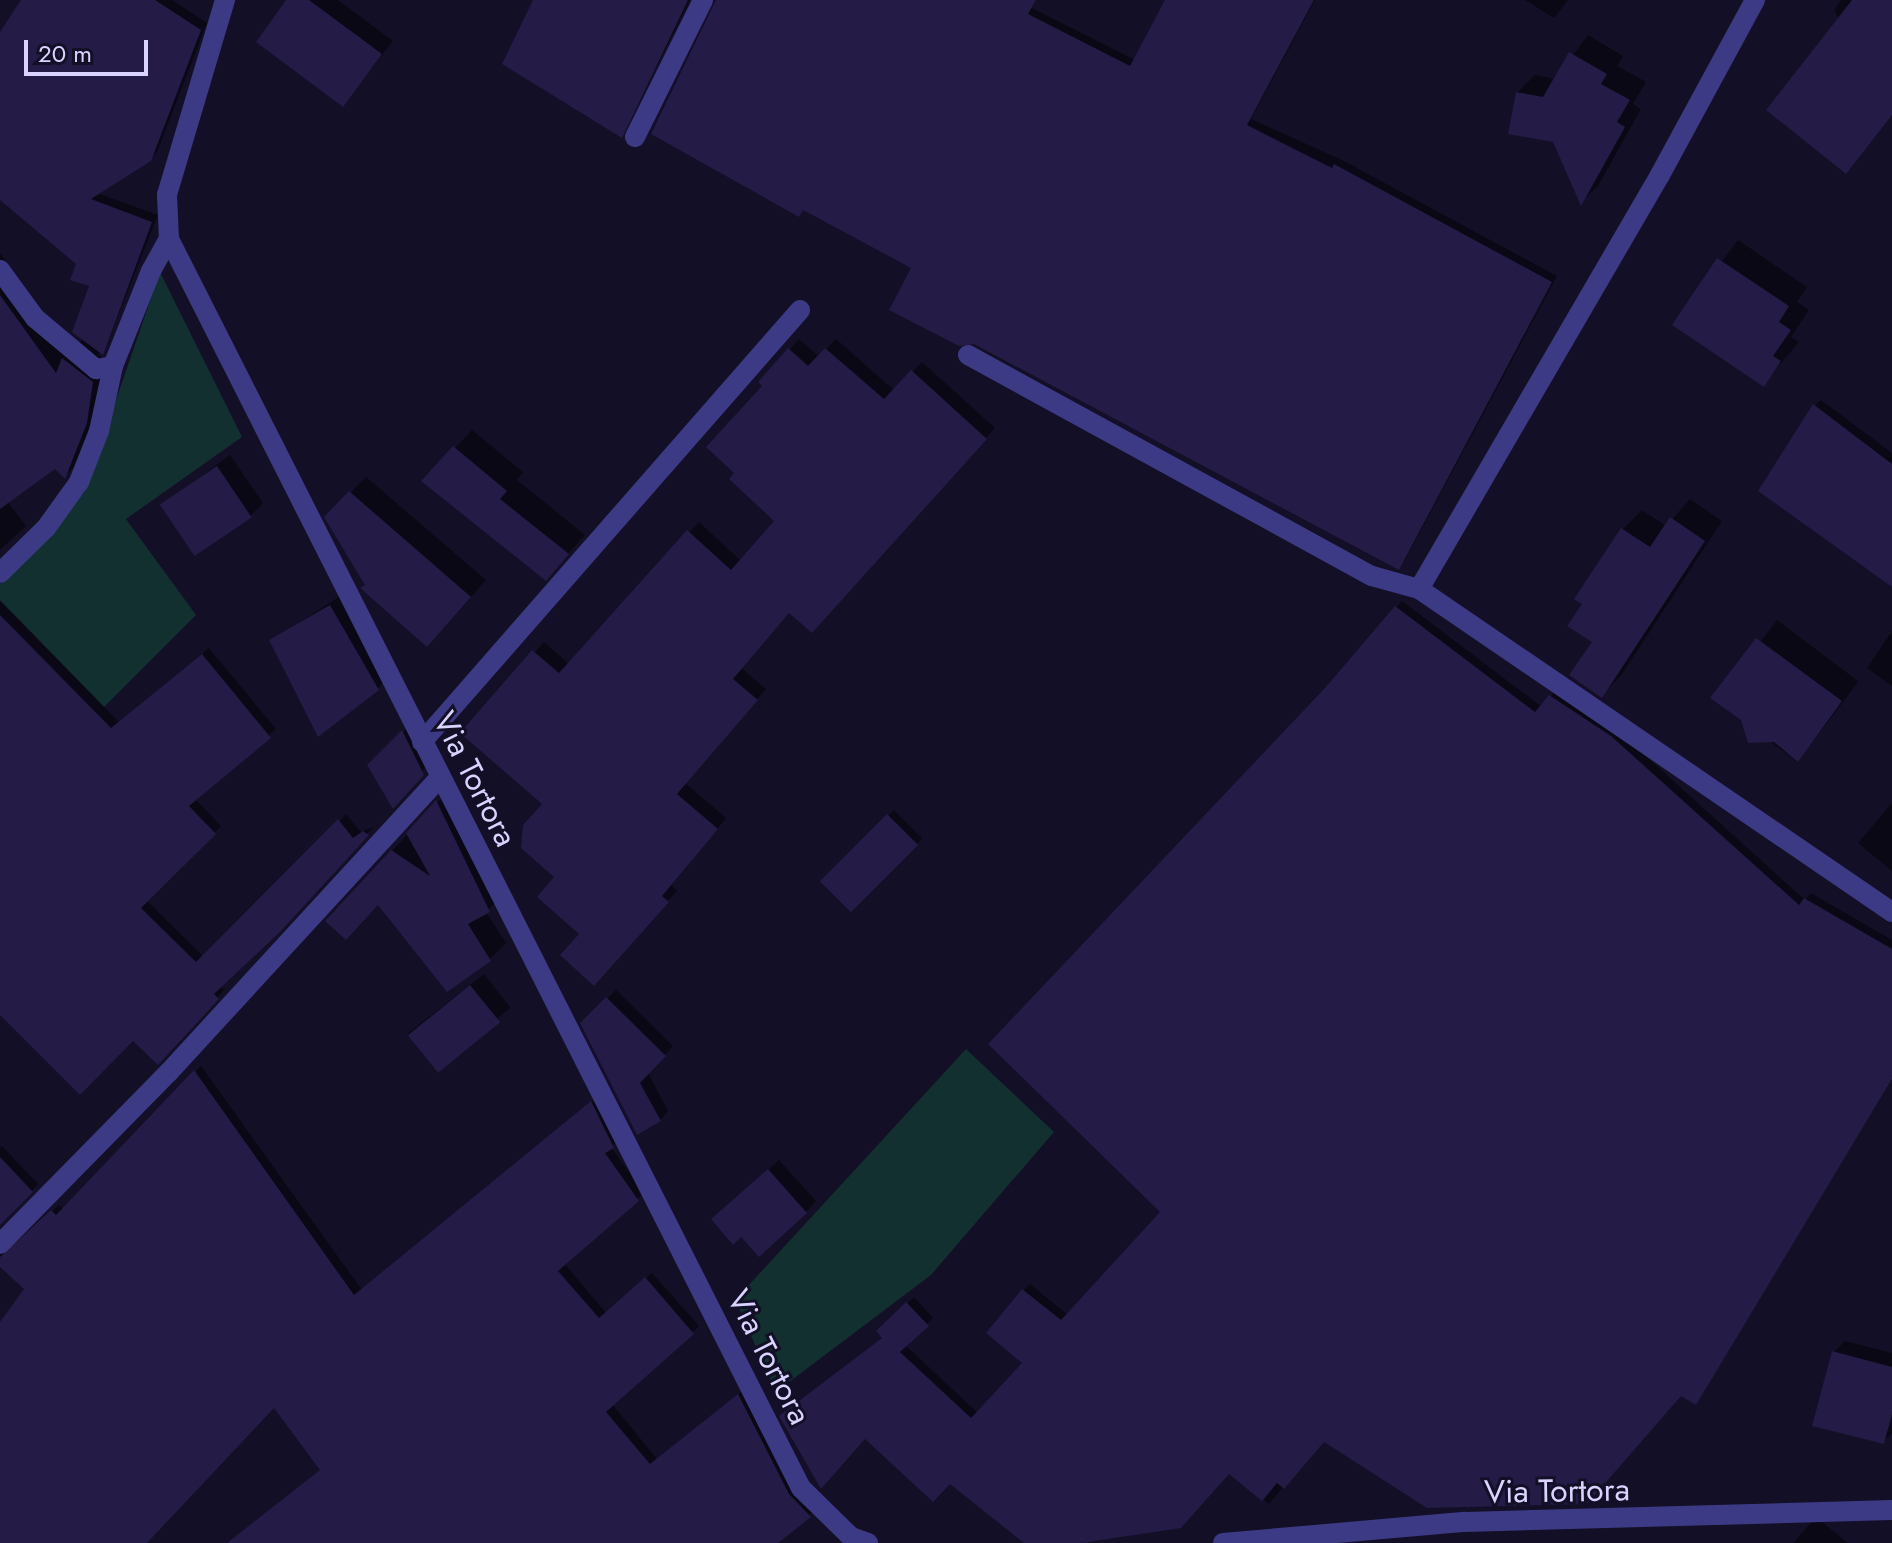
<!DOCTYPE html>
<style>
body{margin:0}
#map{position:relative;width:1892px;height:1543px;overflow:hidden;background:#130f26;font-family:Jost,sans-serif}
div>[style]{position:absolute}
.green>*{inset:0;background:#12302f}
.shadow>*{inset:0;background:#0007;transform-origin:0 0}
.building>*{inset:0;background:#241b47;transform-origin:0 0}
.service>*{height:20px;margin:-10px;padding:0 10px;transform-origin:10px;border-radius:10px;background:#3d3a85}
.minor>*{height:20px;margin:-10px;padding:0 10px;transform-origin:10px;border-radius:10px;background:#3d3a85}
span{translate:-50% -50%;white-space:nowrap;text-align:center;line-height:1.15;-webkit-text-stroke:6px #130f26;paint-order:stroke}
.street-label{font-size:32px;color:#d9d4ff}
.scale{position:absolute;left:24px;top:40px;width:124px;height:36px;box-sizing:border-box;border:4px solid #d9d4ff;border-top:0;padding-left:10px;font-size:24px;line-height:28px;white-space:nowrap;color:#d9d4ff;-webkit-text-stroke:6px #130f26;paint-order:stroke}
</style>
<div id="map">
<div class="green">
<div style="clip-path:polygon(160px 272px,242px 437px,126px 519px,196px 615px,104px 707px,0 600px,0 584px,84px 493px)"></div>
<div style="clip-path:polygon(966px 1049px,1054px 1132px,931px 1275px,776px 1392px,735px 1300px)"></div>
</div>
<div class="shadow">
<div style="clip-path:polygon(23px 0,172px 0,207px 23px,157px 152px,97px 193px,158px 215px,106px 346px,98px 354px,110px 364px,82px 459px,65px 476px,55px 466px,7px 501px,26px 526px,0 550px,0 253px,70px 352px,83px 339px,91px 285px,78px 263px,0 198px,0 35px)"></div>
<div style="clip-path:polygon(289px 0,338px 0,393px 41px,343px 104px)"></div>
<div style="clip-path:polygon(535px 0,690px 0,622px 135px)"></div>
<div style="clip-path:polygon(715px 0,1036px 0,1032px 8px,1135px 60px,1167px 0,1315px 0,1251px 119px,1342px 160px,1557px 276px,1404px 562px,1398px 567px,913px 267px)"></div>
<div style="clip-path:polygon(1525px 0,1568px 0,1554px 18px)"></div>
<div style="clip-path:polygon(1841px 0,1892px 0,1892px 114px,1834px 10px)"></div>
<div style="clip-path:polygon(1588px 35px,1623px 56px,1617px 66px,1646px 82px,1633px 104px,1641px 109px,1598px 186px,1581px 202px,1555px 140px,1517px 93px,1535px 75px,1555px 79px)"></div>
<div style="clip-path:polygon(1738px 240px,1807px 287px,1797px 302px,1809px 310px,1791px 337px,1799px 342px,1763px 384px,1674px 324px)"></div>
<div style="clip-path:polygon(799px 339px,819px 357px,836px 339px,895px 391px,922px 362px,995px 428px,821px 621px,790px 611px,741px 668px,766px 689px,685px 783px,726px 818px,671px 885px,677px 891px,603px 973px,556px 877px,545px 804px,462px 732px,544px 642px,569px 664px,699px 522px,741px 561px,777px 521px,737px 473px,765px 385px,761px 382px)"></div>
<div style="clip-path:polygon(1821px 400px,1892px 453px,1892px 585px,1815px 405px)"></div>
<div style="clip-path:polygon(472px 430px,523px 472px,517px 480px,585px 535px,546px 578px,455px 448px)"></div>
<div style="clip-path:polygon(230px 455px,263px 503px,250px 516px,163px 505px)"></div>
<div style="clip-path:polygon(366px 477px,486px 580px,443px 629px,367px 584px,350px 493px)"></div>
<div style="clip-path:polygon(1690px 499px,1722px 521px,1620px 677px,1601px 695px,1595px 642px,1584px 603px,1577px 598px,1623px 529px,1642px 510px,1666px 526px)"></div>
<div style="clip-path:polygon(343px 594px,390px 676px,377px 689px,272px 641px)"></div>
<div style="clip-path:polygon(0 601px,119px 722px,209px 648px,276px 729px,195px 799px,221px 826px,146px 900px,204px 957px,346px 814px,361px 832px,374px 827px,219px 986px,224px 990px,158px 1062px,133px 1038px,0 1012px)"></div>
<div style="clip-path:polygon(1402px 601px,1542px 707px,1556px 690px,1617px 730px,1805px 900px,1811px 893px,1892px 940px,1892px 1080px,1695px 1403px,1681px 1393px,1324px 1440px,1269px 1504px,1229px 1472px,1040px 1543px,1027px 1543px,879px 1331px,914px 1297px,933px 1318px,905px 1345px,978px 1413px,1025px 1362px,988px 1333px,1024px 1290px,1030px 1284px,1068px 1315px,1163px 1212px,1326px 689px)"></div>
<div style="left:1777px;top:620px;width:102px;height:101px;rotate:37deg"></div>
<div style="clip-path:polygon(1892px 631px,1892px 686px,1867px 668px)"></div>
<div style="clip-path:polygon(415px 720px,433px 757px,405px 794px,370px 765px)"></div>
<div style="clip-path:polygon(452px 787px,504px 894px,486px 912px,506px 943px,490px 959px,392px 851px)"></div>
<div style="clip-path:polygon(1892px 803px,1892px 871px,1858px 843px)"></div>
<div style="left:894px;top:810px;width:40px;height:101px;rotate:45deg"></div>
<div style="left:484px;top:974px;width:43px;height:97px;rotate:52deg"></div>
<div style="clip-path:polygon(616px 990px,673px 1046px,648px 1073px,668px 1111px,660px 1120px,583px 1023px)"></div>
<div style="clip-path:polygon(201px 1066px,362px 1290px,598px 1097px,619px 1140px,611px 1147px,644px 1193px,564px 1263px,606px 1313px,652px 1273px,699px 1326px,612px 1404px,657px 1459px,745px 1389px,816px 1509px,775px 1543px,228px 1543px,322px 1469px,274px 1406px,145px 1543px,0 1543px,0 1326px,27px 1289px,0 1265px,0 1248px,11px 1251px,59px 1205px,64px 1210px)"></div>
<div style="clip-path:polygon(2px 1146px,38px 1184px,0 1225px,0 1148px)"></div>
<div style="clip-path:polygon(779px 1160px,816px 1201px,806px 1212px,724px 1209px)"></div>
<div style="clip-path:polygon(1845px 1341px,1892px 1353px,1892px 1433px,1883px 1442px,1834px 1352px)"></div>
<div style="clip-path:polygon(1816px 1517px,1848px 1543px,1793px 1543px)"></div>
</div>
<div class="building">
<div style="clip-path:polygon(21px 0,155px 0,201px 30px,151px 161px,91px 199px,152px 222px,103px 355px,72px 332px,89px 286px,70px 280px,76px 264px,0 200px,0 32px)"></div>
<div style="clip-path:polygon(286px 0,309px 0,382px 54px,343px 107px,256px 42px)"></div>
<div style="clip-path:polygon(533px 0,688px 0,622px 138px,502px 64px)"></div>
<div style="clip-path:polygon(716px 0,1036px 0,1028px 14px,1130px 66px,1165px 0,1314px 0,1247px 125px,1332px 168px,1334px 164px,1552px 282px,1399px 570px,974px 344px,959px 346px,889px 310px,911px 268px,803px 210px,799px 217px,651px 134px)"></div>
<div style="clip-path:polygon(1852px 0,1892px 0,1892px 115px,1846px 174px,1766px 110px)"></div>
<div style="clip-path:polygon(1569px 52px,1607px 74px,1601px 84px,1630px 100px,1617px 122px,1625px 127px,1581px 206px,1553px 142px,1508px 134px,1516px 92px,1543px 97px)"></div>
<div style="clip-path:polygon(1717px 258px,1789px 306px,1779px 322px,1791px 330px,1773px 356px,1781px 361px,1764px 387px,1672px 325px)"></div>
<div style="clip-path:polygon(0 295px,56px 373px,62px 358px,93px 382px,87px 423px,65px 479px,55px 469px,0 509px)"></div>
<div style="clip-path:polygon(788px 348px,808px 366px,825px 348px,884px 399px,911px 370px,987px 439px,812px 633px,789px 613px,733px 679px,758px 700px,677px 794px,718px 829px,662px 896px,669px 902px,594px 986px,560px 955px,579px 934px,537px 897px,554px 877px,521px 848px,523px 825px,542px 804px,460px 733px,532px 650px,559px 673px,687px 530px,731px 570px,774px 521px,729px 479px,734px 473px,706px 447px,762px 386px,758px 382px)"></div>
<div style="clip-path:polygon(1813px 404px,1892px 464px,1892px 587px,1758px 491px)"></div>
<div style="clip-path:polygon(453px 446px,507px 491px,500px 499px,569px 554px,546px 581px,421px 481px)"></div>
<div style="left:217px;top:466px;width:62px;height:69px;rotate:56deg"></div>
<div style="clip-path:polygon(349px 491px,471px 597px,427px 647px,360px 588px,365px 585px,324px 517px)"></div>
<div style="clip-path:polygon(1670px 517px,1705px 541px,1602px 698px,1569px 675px,1592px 642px,1567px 626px,1582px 604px,1574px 599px,1621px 528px,1650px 547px)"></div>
<div style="clip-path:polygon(330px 605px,379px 690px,318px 737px,269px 640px)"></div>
<div style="clip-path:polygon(1395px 606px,1535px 712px,1549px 695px,1611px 736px,1799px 905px,1804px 898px,1892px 949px,1892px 1079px,1696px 1405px,1681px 1396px,1587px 1504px,1427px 1508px,1324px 1442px,1284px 1489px,1277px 1483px,1262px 1501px,1229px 1474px,1181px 1528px,1081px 1543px,1024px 1543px,950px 1484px,933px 1502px,865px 1439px,821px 1489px,779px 1416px,882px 1338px,876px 1331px,906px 1302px,929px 1326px,900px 1352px,971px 1418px,1022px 1363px,986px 1333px,1022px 1289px,1061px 1320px,1160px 1212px,988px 1044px,1325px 688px)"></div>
<div style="clip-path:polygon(0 615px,111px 728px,202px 654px,271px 738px,189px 806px,216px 834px,141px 908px,196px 962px,338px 819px,353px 838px,363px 831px,369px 835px,280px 932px,214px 994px,219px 999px,158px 1065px,133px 1041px,80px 1095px,0 1015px)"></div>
<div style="clip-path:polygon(1756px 638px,1842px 701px,1798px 762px,1774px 742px,1748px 743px,1741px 720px,1710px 698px)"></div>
<div style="clip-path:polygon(402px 730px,424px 775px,393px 809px,367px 765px)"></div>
<div style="clip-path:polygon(436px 800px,490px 912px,468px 924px,491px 961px,447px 992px,378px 905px,346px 940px,325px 921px,391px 850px,430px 876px,406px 833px)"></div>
<div style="left:887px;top:814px;width:44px;height:95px;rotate:45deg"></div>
<div style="left:470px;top:985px;width:48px;height:80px;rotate:51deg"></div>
<div style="clip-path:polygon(606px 997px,666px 1056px,640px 1083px,661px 1121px,637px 1135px,580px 1023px)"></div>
<div style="clip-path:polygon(194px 1070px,354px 1295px,591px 1101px,614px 1148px,605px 1153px,639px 1201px,558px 1271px,599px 1318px,645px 1277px,694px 1334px,606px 1412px,650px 1464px,738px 1394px,789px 1494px,811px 1517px,778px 1543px,227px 1543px,320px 1470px,274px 1408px,147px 1543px,0 1543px,0 1322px,24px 1289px,0 1267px,0 1257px,51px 1210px,56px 1215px)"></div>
<div style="clip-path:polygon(0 1157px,33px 1192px,0 1225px)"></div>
<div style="clip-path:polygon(768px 1169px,807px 1213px,759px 1257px,741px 1237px,733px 1245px,711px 1219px)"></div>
<div style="clip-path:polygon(1832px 1351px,1892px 1367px,1892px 1414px,1884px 1444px,1812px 1426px)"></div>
</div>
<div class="service">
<div style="left:635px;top:137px;width:153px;rotate:-63.6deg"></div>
<div style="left:968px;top:355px;width:460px;rotate:28.7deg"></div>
<div style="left:1372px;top:576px;width:49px;rotate:15.5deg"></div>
<div style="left:422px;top:742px;width:574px;rotate:-48.81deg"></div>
<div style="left:0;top:1244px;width:241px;rotate:-45.5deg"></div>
<div style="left:169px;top:1072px;width:399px;rotate:-47.4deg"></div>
</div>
<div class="minor">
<div style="left:225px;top:0;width:203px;rotate:106.6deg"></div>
<div style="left:167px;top:195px;width:44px;rotate:87.4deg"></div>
<div style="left:169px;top:239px;width:1400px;rotate:63.16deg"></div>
<div style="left:801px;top:1488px;width:70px;rotate:44.4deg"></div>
<div style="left:851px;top:1537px;width:18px;rotate:19deg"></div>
<div style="left:1755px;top:0;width:199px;rotate:118.5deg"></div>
<div style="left:1660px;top:175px;width:479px;rotate:120.2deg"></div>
<div style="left:1419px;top:589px;width:573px;rotate:34.33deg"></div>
<div style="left:0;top:270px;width:59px;rotate:53.9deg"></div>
<div style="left:35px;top:318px;width:80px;rotate:39.9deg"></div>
<div style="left:96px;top:369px;width:17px;rotate:-10deg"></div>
<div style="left:113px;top:366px;width:102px;rotate:-68.2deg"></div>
<div style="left:151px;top:271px;width:37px;rotate:-61deg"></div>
<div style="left:0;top:573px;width:64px;rotate:-44.4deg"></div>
<div style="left:46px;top:528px;width:57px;rotate:-54.3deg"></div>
<div style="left:79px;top:482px;width:55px;rotate:-68.6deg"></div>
<div style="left:99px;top:431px;width:66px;rotate:-77.8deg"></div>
<div style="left:1223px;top:1543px;width:243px;rotate:-5deg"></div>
<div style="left:1465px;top:1522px;width:427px;rotate:-1.6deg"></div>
</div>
<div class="street-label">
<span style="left:475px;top:779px;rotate:63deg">Via Tortora</span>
<span style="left:769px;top:1357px;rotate:63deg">Via Tortora</span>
<span style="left:1557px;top:1491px;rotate:-1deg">Via Tortora</span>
</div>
<div class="scale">20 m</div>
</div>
